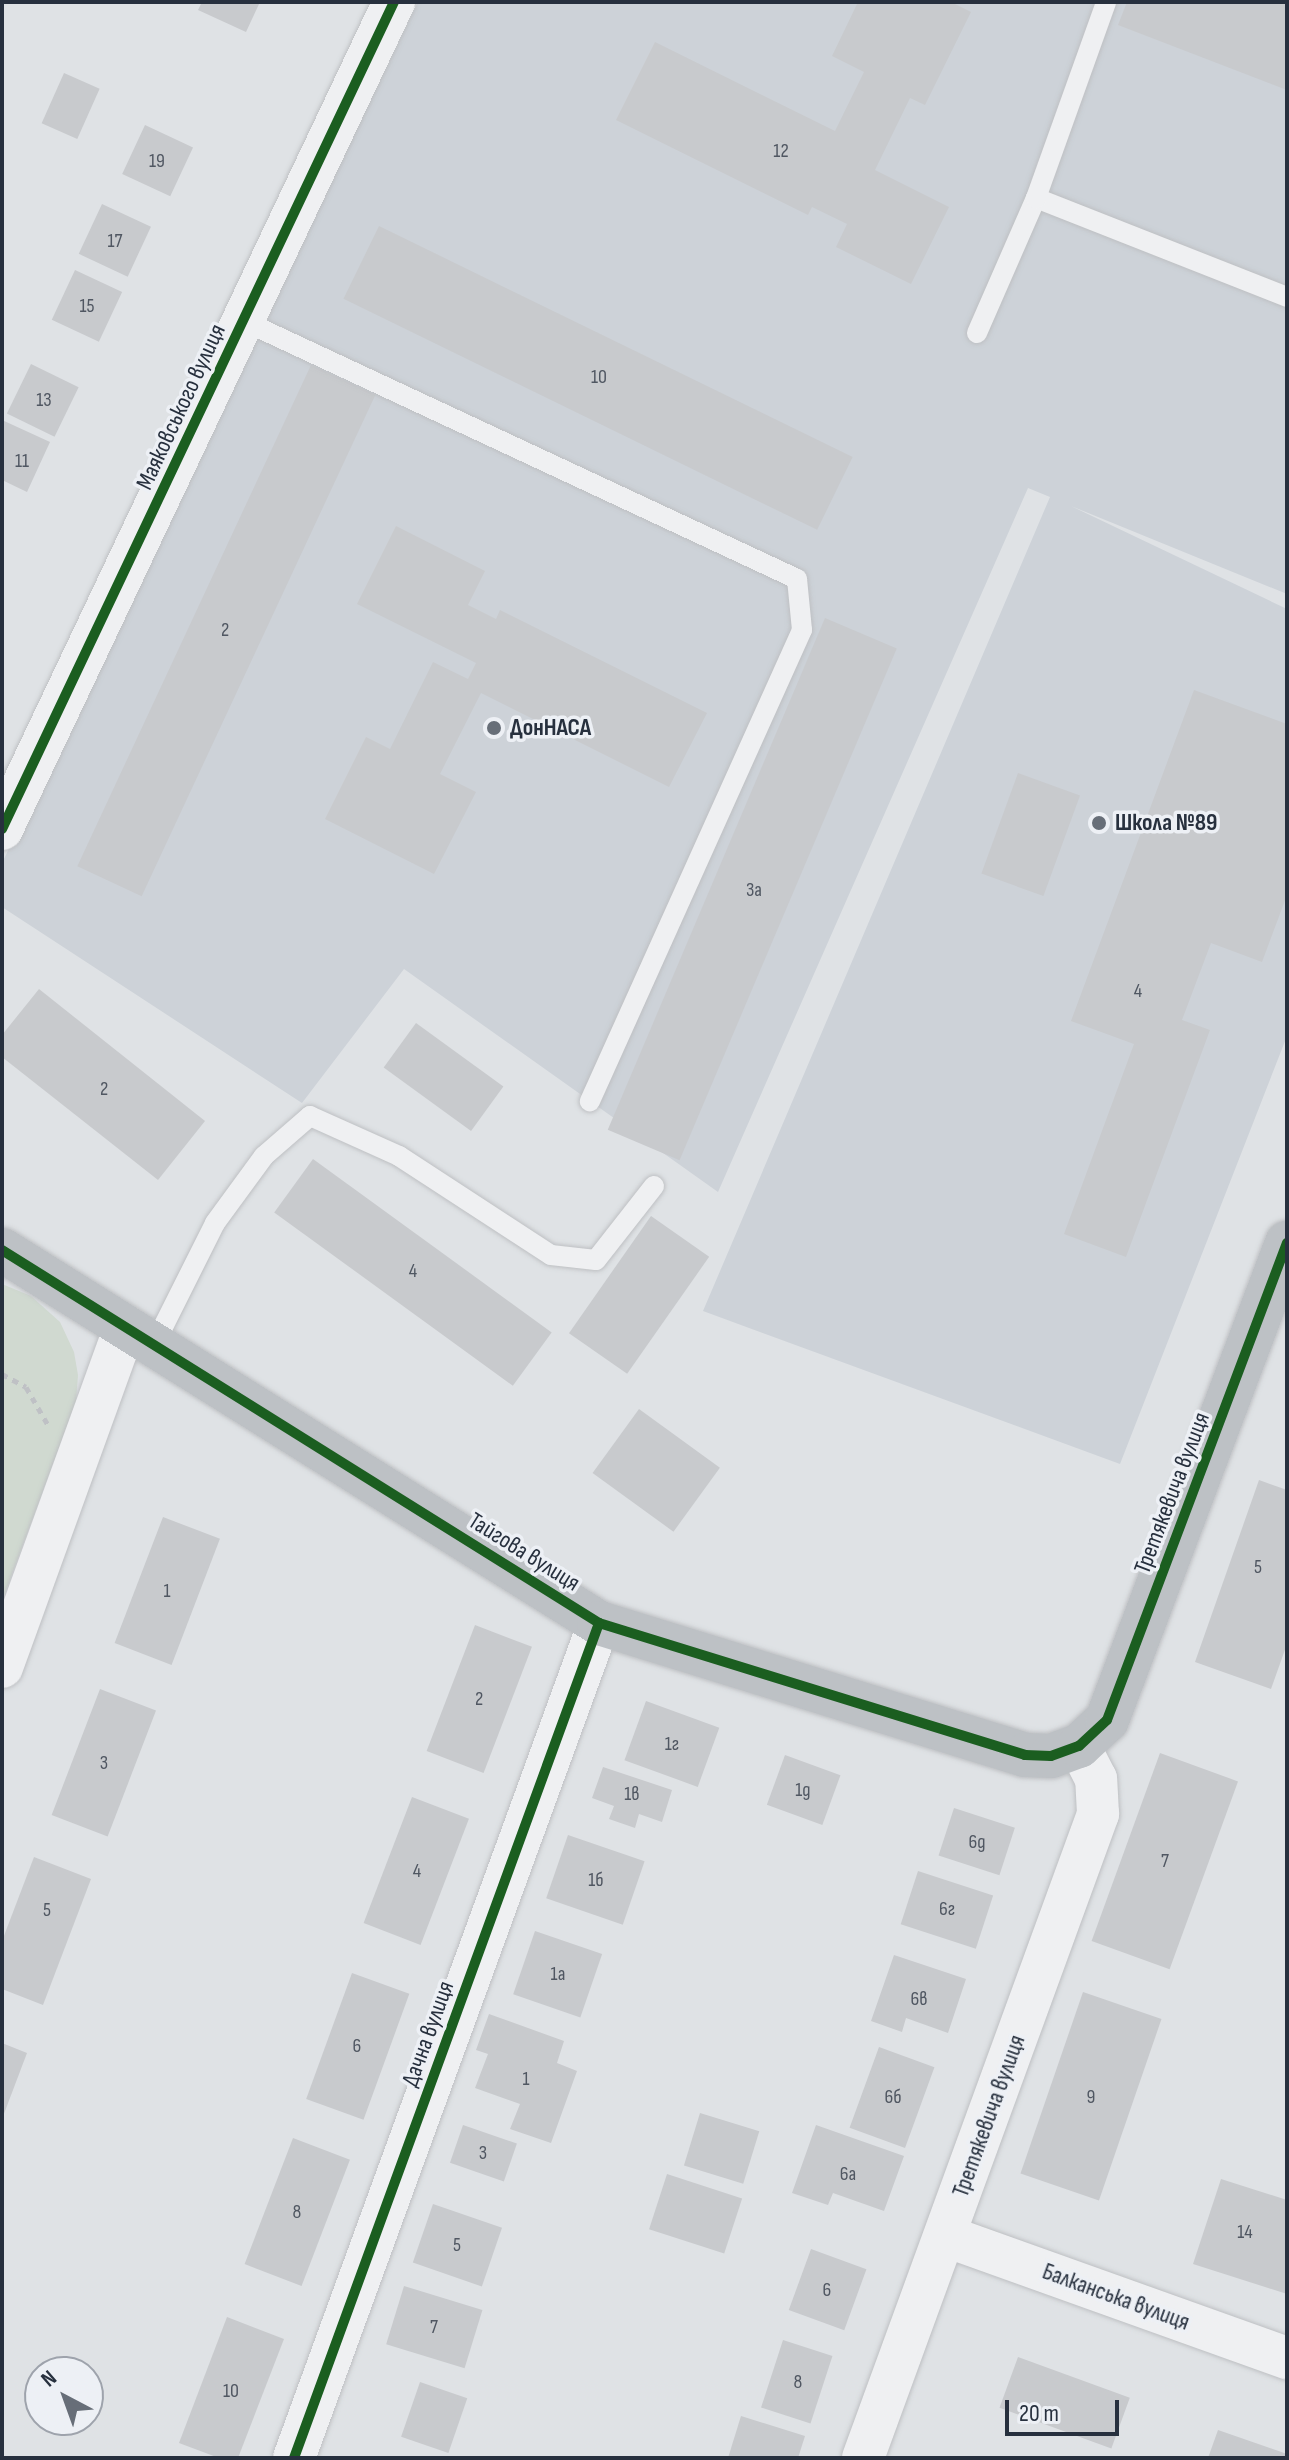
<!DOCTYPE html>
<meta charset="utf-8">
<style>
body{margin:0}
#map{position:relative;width:1289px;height:2460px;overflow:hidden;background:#dfe2e5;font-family:"Sofia Sans Condensed",sans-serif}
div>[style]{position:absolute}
.built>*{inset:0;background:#cdd2d8}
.green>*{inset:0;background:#d0d9d0}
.building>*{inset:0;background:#c8cacd;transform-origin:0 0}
.path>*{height:5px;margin-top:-2.5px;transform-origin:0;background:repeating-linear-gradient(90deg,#bfc1c5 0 6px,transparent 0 12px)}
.roads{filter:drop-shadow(0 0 2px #bec0c3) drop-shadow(0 0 2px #bec0c3)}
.lane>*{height:20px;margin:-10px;padding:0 10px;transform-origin:10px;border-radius:10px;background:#eff0f2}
.street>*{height:42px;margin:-21px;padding:0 21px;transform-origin:21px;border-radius:21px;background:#eff0f2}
.secondary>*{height:44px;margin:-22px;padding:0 22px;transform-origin:22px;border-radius:22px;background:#bdc1c5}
.cycleway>*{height:10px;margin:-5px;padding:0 5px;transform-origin:5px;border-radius:5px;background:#1b5e20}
.dots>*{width:22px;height:22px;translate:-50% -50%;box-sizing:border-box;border:4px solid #edf0f5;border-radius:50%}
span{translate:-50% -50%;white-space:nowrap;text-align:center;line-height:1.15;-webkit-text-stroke:7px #edf0f5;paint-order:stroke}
.number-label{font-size:20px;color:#505762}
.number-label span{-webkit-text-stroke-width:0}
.street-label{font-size:24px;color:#27303e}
.poi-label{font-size:24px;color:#27303e;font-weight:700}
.left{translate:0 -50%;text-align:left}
.frame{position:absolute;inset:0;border:4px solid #27303e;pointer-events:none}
.north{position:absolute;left:24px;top:2356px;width:80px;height:80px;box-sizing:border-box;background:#edf0f5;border:2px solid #9ea3ac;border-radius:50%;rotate:319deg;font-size:22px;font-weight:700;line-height:32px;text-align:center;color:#27303e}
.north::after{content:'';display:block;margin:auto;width:28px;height:36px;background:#676e78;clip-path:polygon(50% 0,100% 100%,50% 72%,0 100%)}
.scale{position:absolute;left:1005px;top:2400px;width:114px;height:36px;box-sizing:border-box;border:4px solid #27303e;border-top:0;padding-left:10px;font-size:24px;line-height:28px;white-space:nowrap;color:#27303e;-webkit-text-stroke:6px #edf0f5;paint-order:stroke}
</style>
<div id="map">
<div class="built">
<div style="clip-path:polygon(418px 2px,1287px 2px,1287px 594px,1071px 506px,1287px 609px,1287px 1036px,1120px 1464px,703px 1311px,1050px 497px,1028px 488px,718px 1192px,404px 969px,302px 1103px,2px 907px,2px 863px)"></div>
</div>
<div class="green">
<div style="clip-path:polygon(2px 1284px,31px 1296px,60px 1322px,74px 1352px,78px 1375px,76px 1402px,2px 1601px)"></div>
</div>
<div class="building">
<div style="clip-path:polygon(202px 2px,260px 2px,246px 32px,198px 10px)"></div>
<div style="clip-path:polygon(858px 2px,951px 2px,971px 12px,925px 105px,910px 98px,875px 170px,949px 207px,911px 284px,836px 247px,847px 224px,812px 207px,808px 215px,616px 120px,655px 42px,835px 131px,864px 72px,832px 56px)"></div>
<div style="clip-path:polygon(1127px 2px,1287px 2px,1287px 90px,1118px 25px)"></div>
<div style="left:64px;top:73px;width:39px;height:55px;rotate:24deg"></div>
<div style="left:145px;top:125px;width:53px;height:54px;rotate:25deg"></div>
<div style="left:102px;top:204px;width:54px;height:55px;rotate:25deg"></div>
<div style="left:379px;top:226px;width:527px;height:81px;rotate:26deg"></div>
<div style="left:75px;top:270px;width:52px;height:55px;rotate:25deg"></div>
<div style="left:31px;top:364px;width:53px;height:55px;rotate:26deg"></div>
<div style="left:311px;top:365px;width:71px;height:553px;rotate:25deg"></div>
<div style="clip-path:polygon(2px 420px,50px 442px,27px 492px,2px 480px)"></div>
<div style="clip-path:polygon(396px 526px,485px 571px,468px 605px,496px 619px,500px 610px,707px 713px,669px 787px,481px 693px,440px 774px,476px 792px,434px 874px,325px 819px,366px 737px,390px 749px,433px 662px,468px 679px,476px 663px,357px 604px)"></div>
<div style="left:825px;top:618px;width:78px;height:556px;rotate:23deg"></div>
<div style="clip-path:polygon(1194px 690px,1287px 724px,1287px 895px,1262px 962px,1211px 943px,1182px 1020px,1210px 1030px,1126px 1257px,1064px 1234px,1134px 1044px,1071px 1021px)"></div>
<div style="left:1018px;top:773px;width:66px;height:107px;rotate:20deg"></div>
<div style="clip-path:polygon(39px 989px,205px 1121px,158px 1180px,2px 1057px,2px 1035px)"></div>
<div style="left:416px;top:1023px;width:108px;height:55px;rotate:36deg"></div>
<div style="left:313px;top:1159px;width:295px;height:66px;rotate:36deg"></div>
<div style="left:651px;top:1216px;width:71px;height:143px;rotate:35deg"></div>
<div style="left:639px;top:1409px;width:100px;height:79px;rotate:36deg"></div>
<div style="clip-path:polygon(1259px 1480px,1287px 1490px,1287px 1644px,1271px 1689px,1195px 1662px)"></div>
<div style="left:163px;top:1517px;width:61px;height:135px;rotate:21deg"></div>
<div style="left:475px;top:1625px;width:61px;height:135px;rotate:21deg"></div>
<div style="left:100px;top:1689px;width:60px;height:135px;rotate:21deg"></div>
<div style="left:646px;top:1701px;width:78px;height:63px;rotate:20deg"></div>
<div style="left:1160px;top:1753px;width:83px;height:200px;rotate:20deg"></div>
<div style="left:785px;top:1755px;width:59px;height:53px;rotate:20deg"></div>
<div style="clip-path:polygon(603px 1767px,672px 1790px,662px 1822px,639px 1814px,635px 1828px,609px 1819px,614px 1806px,592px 1798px)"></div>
<div style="left:412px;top:1797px;width:61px;height:135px;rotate:21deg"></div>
<div style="left:954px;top:1808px;width:64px;height:50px;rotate:18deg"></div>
<div style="left:568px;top:1835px;width:81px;height:67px;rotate:19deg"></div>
<div style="clip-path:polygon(34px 1857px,91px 1879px,43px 2005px,2px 1989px,2px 1941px)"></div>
<div style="left:918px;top:1871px;width:79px;height:56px;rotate:18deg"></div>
<div style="left:535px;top:1931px;width:71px;height:67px;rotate:19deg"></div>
<div style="clip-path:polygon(894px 1955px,966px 1979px,948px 2033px,906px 2018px,902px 2032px,871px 2021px)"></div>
<div style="left:352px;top:1973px;width:61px;height:134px;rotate:20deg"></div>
<div style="left:1083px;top:1992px;width:83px;height:192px;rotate:19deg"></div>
<div style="clip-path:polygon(489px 2014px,564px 2041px,557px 2063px,577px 2071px,551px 2143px,510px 2129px,520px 2104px,475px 2088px,488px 2054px,476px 2050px)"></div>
<div style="clip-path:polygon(2px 2043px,27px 2053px,2px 2119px)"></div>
<div style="left:879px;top:2047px;width:59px;height:86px;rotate:20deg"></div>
<div style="left:700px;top:2113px;width:62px;height:55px;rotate:17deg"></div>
<div style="left:463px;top:2125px;width:57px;height:40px;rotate:19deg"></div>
<div style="clip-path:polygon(816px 2125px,904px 2156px,884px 2211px,833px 2193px,828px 2205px,792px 2193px)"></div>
<div style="left:293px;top:2138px;width:61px;height:135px;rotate:21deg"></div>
<div style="left:667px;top:2174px;width:79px;height:58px;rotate:18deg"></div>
<div style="clip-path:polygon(1221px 2179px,1287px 2200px,1287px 2294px,1193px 2264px)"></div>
<div style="left:433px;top:2204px;width:73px;height:62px;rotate:19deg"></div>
<div style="left:811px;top:2249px;width:59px;height:65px;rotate:20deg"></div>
<div style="left:404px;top:2286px;width:82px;height:61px;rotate:17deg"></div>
<div style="clip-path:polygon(227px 2317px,284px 2339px,238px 2458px,219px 2458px,179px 2443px)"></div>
<div style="left:783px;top:2340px;width:52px;height:71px;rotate:18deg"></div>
<div style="left:1018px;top:2357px;width:119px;height:54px;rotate:20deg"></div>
<div style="left:420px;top:2382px;width:50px;height:58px;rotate:19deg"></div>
<div style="clip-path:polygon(741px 2416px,805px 2436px,798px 2458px,728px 2458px)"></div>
<div style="clip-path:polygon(1218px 2430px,1287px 2454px,1287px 2458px,1208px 2458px)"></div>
</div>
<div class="path">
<div style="left:2px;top:1374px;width:27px;rotate:28deg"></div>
<div style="left:26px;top:1387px;width:44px;rotate:59.9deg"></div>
</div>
<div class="roads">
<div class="lane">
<div style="left:1036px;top:198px;width:270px;rotate:21.5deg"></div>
<div style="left:244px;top:321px;width:610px;rotate:25.01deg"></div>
<div style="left:797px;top:579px;width:51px;rotate:84.4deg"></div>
<div style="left:802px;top:630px;width:517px;rotate:114.23deg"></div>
<div style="left:977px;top:333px;width:147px;rotate:-66.4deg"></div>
<div style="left:1036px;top:198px;width:208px;rotate:-70.3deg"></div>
<div style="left:154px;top:1345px;width:136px;rotate:-63.4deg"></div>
<div style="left:215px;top:1223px;width:83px;rotate:-53.8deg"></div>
<div style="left:264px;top:1156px;width:61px;rotate:-41deg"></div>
<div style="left:310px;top:1116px;width:98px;rotate:24.2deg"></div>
<div style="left:399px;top:1156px;width:181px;rotate:33.1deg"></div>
<div style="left:551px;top:1255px;width:45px;rotate:6.3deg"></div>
<div style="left:596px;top:1260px;width:94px;rotate:-51.9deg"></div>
</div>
<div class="street">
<div style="left:2px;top:829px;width:915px;rotate:-64.64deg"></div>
<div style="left:2px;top:1667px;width:362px;rotate:-70.1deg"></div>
<div style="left:946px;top:2236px;width:362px;rotate:19.7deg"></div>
<div style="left:294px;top:2458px;width:889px;rotate:-69.93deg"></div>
<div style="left:863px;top:2458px;width:686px;rotate:-69.95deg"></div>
<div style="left:1098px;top:1814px;width:35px;rotate:-93deg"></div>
<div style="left:1096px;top:1779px;width:37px;rotate:-117deg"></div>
</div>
<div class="secondary">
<div style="left:2px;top:1250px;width:704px;rotate:32deg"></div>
<div style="left:599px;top:1623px;width:446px;rotate:17.2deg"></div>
<div style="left:1025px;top:1755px;width:26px;rotate:2deg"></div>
<div style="left:1051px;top:1756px;width:30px;rotate:-20deg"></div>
<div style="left:1079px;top:1746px;width:38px;rotate:-43deg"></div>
<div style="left:1107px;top:1720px;width:510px;rotate:-69.33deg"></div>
</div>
</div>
<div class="cycleway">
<div style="left:2px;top:829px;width:915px;rotate:-64.64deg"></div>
<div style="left:2px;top:1250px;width:704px;rotate:32deg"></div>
<div style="left:599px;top:1623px;width:446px;rotate:17.2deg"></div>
<div style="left:1025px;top:1755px;width:26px;rotate:2deg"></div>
<div style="left:1051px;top:1756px;width:30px;rotate:-20deg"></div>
<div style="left:1079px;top:1746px;width:38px;rotate:-43deg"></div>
<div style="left:1107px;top:1720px;width:510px;rotate:-69.33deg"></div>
<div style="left:294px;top:2458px;width:889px;rotate:-69.93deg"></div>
</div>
<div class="dots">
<div style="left:494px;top:728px;background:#676e78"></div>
<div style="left:1099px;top:823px;background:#676e78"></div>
</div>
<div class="number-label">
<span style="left:781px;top:151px">12</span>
<span style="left:157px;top:161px">19</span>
<span style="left:115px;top:241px">17</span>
<span style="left:87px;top:306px">15</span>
<span style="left:599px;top:377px">10</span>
<span style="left:44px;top:400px">13</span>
<span style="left:22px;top:461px">11</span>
<span style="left:225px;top:630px">2</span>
<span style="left:754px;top:890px">3а</span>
<span style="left:1138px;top:991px">4</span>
<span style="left:104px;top:1089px">2</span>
<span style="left:413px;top:1271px">4</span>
<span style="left:1258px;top:1567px">5</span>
<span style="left:167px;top:1591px">1</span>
<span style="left:479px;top:1699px">2</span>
<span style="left:672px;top:1744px">1г</span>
<span style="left:104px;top:1763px">3</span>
<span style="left:803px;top:1790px">1д</span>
<span style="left:632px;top:1794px">1в</span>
<span style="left:977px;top:1842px">6д</span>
<span style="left:1165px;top:1861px">7</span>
<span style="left:417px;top:1871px">4</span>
<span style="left:596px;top:1880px">1б</span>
<span style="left:947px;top:1909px">6г</span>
<span style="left:47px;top:1910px">5</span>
<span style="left:558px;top:1974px">1а</span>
<span style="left:919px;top:1999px">6в</span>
<span style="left:357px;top:2046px">6</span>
<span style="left:526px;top:2079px">1</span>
<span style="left:893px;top:2097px">6б</span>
<span style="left:1091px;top:2097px">9</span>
<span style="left:483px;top:2153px">3</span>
<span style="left:848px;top:2174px">6а</span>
<span style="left:297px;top:2212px">8</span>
<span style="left:1245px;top:2232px">14</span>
<span style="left:457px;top:2245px">5</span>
<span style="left:827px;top:2290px">6</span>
<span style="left:434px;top:2327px">7</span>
<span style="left:798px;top:2382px">8</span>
<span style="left:231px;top:2391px">10</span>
</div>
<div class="street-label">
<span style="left:181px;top:407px;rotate:-65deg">Маяковського вулиця</span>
<span style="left:1172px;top:1493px;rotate:-69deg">Третякевича вулиця</span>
<span style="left:524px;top:1552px;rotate:32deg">Тайгова вулиця</span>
<span style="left:428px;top:2034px;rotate:-70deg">Дачна вулиця</span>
<span style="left:989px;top:2116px;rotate:-70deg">Третякевича вулиця</span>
<span style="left:1116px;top:2297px;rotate:20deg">Балканська вулиця</span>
</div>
<div class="poi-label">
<span class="left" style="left:510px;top:728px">ДонНАСА</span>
<span class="left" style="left:1115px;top:823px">Школа №89</span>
</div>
<div class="frame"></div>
<div class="north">N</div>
<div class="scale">20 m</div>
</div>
